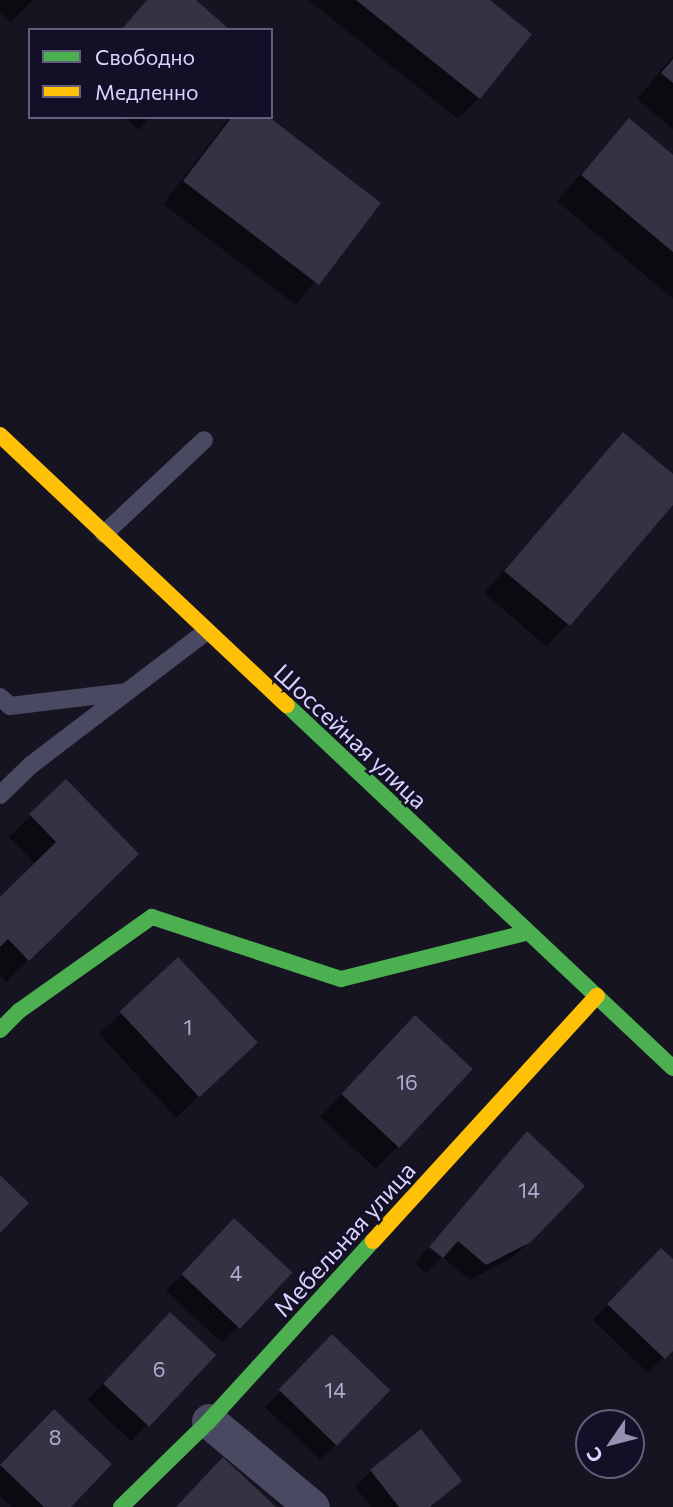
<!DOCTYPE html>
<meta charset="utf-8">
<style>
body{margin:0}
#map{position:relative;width:673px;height:1507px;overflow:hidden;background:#161421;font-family:Commissioner,sans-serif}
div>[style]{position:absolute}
.shadow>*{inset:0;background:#0007}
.building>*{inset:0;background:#343243;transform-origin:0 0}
.lane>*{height:18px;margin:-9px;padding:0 9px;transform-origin:9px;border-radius:9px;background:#4a4962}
.street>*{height:35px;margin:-17.5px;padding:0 17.5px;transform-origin:17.5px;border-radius:17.5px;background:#4a4962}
.fast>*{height:16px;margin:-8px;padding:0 8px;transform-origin:8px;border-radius:8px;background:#4caf50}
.slow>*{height:16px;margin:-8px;padding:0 8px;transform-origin:8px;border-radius:8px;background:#ffc107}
span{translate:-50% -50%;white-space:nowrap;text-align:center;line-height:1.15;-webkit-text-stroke:5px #130f26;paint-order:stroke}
.number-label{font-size:21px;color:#b0acd0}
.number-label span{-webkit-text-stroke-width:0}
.street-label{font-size:24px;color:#d9d4ff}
.legend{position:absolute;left:28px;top:28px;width:245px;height:91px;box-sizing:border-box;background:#130f26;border:2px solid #625e7d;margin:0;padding:9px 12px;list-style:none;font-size:21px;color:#d9d4ff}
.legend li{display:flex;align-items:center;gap:14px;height:35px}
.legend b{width:35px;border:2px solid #625e7d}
.north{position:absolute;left:575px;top:1409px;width:70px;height:70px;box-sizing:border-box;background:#130f26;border:2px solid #625e7d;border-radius:50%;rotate:235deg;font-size:19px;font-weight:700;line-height:28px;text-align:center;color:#d9d4ff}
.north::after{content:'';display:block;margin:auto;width:24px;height:32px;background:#9591b1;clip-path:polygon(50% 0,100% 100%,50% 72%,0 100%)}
</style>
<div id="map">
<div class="shadow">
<div style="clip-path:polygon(0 0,33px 0,11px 22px,0 13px)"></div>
<div style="clip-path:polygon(308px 0,487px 0,479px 98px,458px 119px)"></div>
<div style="clip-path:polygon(673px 56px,673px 129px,637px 99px)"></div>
<div style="clip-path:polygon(125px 117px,151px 117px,139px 130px)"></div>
<div style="clip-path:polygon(230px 117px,266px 117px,378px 203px,296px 305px,163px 204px)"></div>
<div style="clip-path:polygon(629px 120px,673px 157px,673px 299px,557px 201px)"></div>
<div style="clip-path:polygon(623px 434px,673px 477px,673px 503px,547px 647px,484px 593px)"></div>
<div style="clip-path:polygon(66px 781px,116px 875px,6px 982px,0 975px,0 899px,36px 865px,9px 837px)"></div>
<div style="clip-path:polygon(178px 959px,233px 1064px,176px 1118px,99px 1034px)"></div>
<div style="clip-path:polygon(394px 1039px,471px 1070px,376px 1169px,320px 1117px)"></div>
<div style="clip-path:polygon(527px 1133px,530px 1241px,513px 1257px,470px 1280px,442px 1257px,426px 1273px,415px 1263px)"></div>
<div style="clip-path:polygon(219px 1236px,237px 1328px,222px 1343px,166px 1291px)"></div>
<div style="clip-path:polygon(673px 1262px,673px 1348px,648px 1373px,593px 1320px,645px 1266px)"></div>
<div style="clip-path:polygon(155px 1330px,146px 1425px,131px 1441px,87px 1400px)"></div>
<div style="clip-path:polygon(317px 1352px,336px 1445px,320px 1460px,265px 1407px)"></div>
<div style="clip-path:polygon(38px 1427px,69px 1507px,12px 1507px,0 1496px,0 1467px)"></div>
<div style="clip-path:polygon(371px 1471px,460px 1481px,431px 1507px,371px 1507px,355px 1487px)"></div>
</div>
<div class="building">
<div style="clip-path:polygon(147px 0,196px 0,230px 30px,121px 30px)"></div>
<div style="clip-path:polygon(356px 0,490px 0,532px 34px,480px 99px)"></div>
<div style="clip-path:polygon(673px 59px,673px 83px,661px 73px)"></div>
<div style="clip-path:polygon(232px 117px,269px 117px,381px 203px,319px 285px,183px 181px)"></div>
<div style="clip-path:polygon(629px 118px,673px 155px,673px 252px,581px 175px)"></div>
<div style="clip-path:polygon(623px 432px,673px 474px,673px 505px,570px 626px,504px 571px)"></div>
<div style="clip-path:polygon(66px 779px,139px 854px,29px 961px,8px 939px,0 947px,0 897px,56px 842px,29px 814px)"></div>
<div style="left:178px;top:957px;width:117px;height:80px;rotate:47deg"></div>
<div style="left:415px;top:1015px;width:79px;height:108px;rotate:43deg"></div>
<div style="clip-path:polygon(527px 1131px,585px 1186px,531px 1242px,486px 1265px,458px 1241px,443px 1258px,429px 1247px)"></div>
<div style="clip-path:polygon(0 1175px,29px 1203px,0 1233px)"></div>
<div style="left:234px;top:1218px;width:80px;height:77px;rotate:43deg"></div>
<div style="clip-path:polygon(661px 1248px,673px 1259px,673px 1351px,665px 1359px,607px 1304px)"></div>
<div style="left:170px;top:1312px;width:63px;height:98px;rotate:43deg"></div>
<div style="left:332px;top:1334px;width:81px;height:77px;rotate:44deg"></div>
<div style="clip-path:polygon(54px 1409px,112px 1464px,71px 1507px,44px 1507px,0 1465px)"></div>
<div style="clip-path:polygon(421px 1429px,462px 1481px,430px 1507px,399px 1507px,370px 1470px)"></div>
<div style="clip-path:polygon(223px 1457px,276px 1507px,176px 1507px)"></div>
</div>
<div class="lane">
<div style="left:104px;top:534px;width:137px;rotate:-43.2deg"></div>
<div style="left:0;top:697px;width:13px;rotate:42deg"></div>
<div style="left:10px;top:706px;width:116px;rotate:-6.9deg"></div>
<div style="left:0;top:795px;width:43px;rotate:-44.1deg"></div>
<div style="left:31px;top:765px;width:221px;rotate:-37.3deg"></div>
</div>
<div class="street">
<div style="left:209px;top:1421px;width:134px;rotate:39.9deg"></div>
</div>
<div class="fast">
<div style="left:287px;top:705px;width:530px;rotate:43.24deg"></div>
<div style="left:0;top:1030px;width:27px;rotate:-45deg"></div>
<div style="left:19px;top:1011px;width:163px;rotate:-35.3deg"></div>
<div style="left:152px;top:917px;width:199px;rotate:18.2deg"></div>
<div style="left:341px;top:979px;width:191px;rotate:-14deg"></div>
<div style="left:121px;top:1507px;width:123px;rotate:-44.3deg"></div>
<div style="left:209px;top:1421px;width:244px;rotate:-47.7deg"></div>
</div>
<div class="slow">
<div style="left:0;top:435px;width:394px;rotate:43.3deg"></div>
<div style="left:373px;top:1241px;width:332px;rotate:-47.6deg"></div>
</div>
<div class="number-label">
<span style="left:188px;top:1027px">1</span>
<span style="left:407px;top:1082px">16</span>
<span style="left:529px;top:1190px">14</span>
<span style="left:236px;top:1273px">4</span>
<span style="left:159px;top:1369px">6</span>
<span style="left:335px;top:1390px">14</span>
<span style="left:55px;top:1437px">8</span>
</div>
<div class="street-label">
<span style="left:351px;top:736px;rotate:43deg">Шоссейная улица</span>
<span style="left:344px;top:1239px;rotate:-48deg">Мебельная улица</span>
</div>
<ul class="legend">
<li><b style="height:9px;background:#4caf50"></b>Свободно</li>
<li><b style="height:9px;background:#ffc107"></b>Медленно</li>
</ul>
<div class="north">С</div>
</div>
